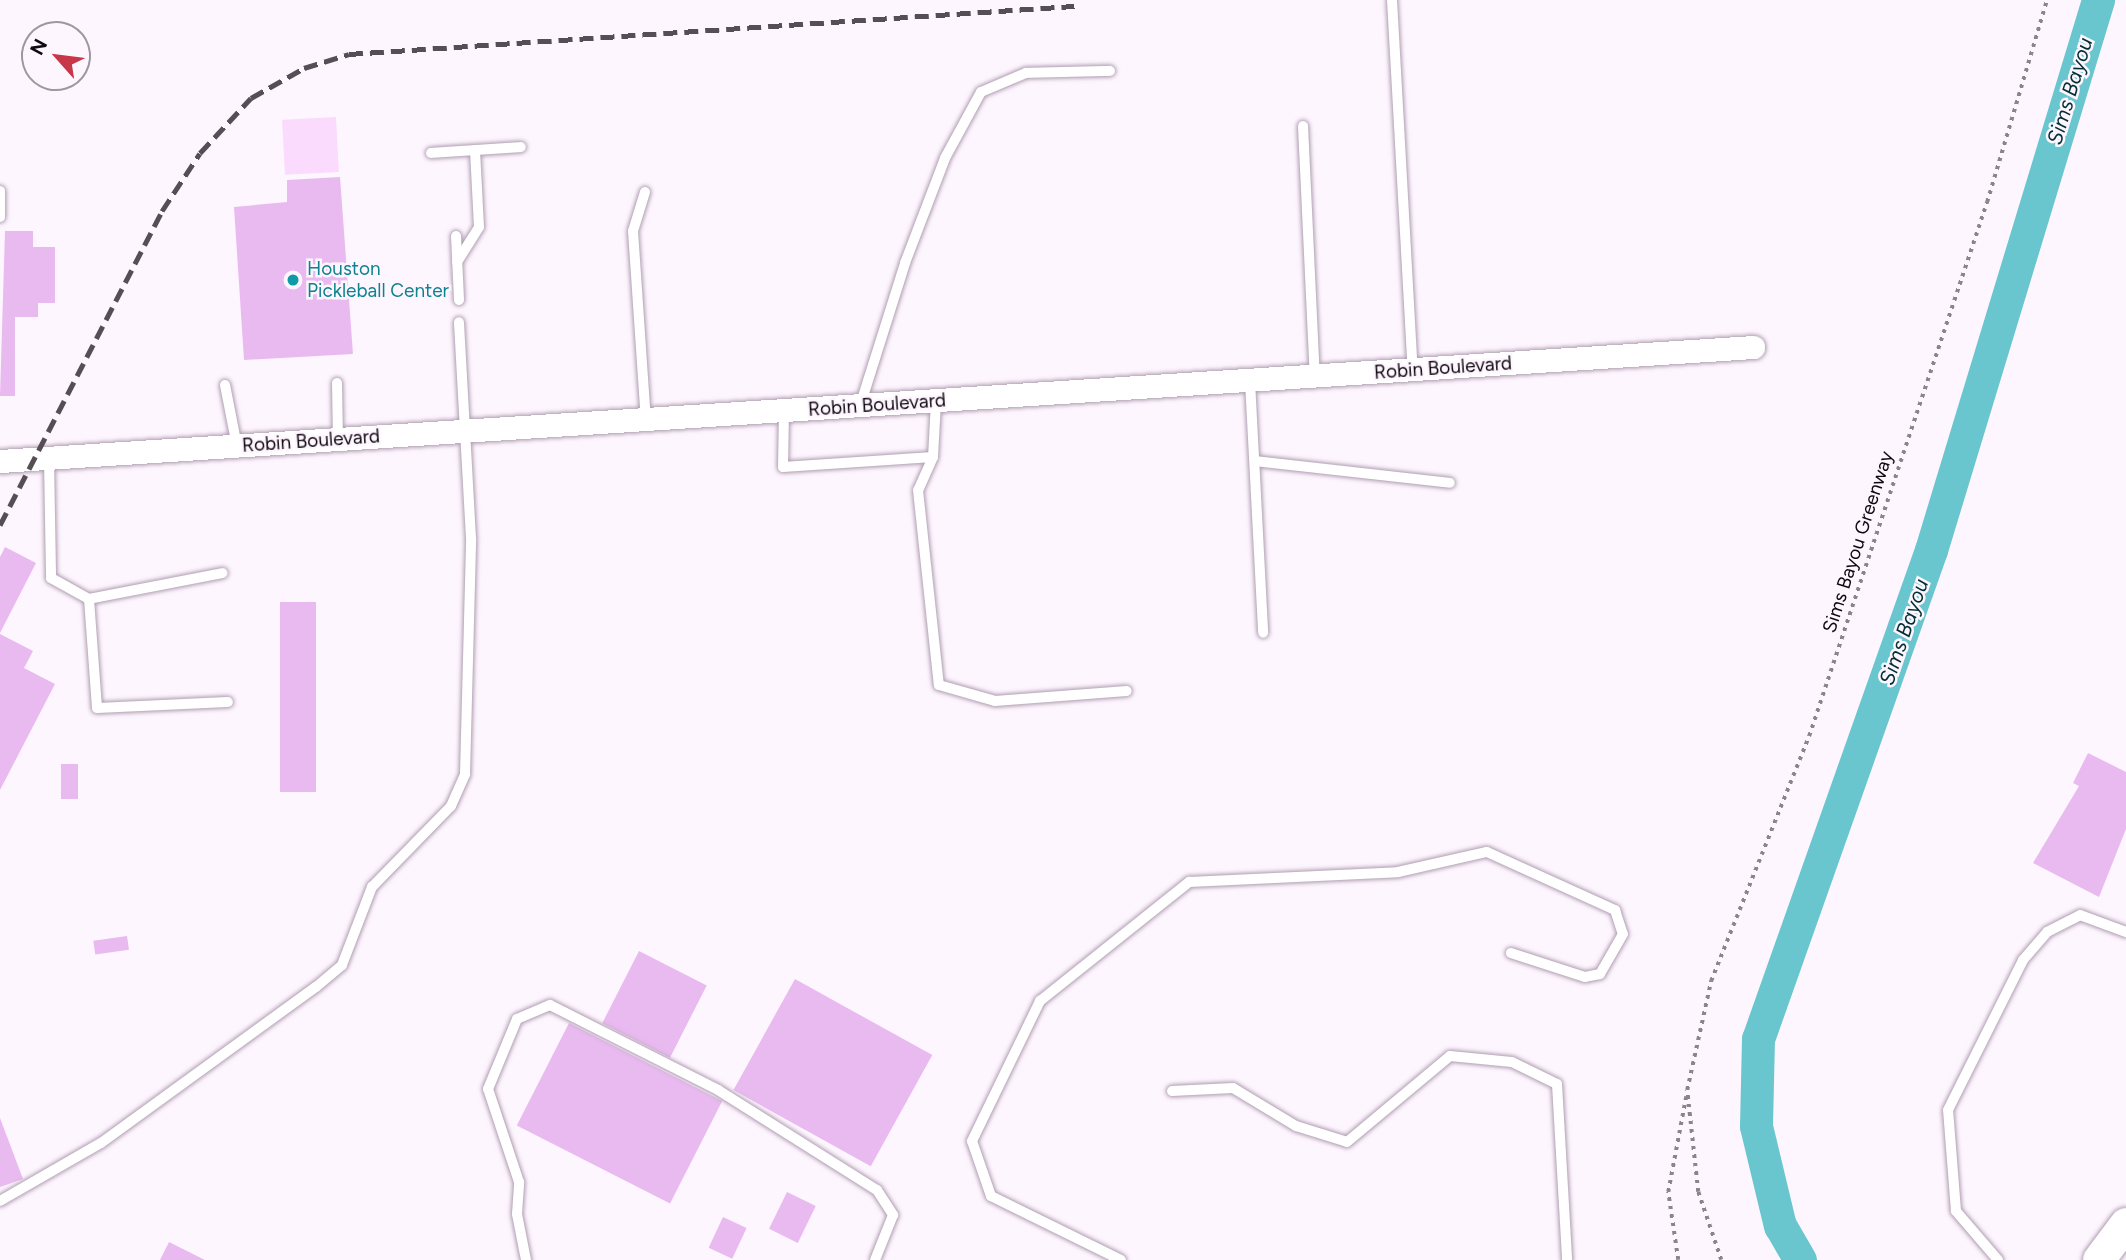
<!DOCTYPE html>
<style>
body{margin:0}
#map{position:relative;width:2126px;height:1260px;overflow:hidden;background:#fef6ff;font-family:Figtree,sans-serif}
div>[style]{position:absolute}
.green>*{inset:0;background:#fadbfe;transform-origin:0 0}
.river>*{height:33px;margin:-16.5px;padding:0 16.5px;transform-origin:16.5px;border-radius:16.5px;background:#6ac6ce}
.building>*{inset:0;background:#e9baf0;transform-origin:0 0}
.path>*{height:3.5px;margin-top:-1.75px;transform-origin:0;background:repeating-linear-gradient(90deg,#8b848c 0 3.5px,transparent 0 8.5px)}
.roads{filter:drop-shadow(0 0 2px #b09eb2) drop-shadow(0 0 2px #b09eb2)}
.lane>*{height:10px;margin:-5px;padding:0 5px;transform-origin:5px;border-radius:5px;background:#fff}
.street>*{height:23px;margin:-11.5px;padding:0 11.5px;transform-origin:11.5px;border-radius:11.5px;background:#fff}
.secondary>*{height:32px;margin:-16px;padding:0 16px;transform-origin:16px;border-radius:16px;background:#fff}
.rail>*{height:5px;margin-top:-2.5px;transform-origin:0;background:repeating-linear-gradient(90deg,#554e55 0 14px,transparent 0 21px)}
.dots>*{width:19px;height:19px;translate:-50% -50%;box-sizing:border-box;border:4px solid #fef6ff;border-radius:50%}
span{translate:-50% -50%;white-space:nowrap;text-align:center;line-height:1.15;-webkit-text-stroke:5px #fef6ff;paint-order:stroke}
.culture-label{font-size:19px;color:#0d838f}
.left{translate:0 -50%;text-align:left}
.street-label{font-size:19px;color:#100910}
.water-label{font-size:21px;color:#013034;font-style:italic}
.north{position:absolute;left:21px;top:21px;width:70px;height:70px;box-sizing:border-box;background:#fef6ff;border:2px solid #9f979f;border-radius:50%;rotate:298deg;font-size:19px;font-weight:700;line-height:28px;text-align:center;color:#100910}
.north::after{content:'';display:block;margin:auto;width:24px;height:32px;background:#c73749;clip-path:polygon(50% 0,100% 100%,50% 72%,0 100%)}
</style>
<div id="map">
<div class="green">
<div style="left:336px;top:117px;width:55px;height:54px;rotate:87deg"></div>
</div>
<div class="river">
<div style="left:1800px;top:1260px;width:39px;rotate:-120deg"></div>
<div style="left:1780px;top:1226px;width:103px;rotate:-103.5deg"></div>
<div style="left:1756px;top:1126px;width:87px;rotate:-88.7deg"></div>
<div style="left:1758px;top:1039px;width:519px;rotate:-70.52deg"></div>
<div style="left:1931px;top:550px;width:575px;rotate:-73.11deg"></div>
</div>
<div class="building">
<div style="clip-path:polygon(340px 177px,353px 354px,244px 360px,234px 207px,287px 202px,287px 180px)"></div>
<div style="clip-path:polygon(5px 231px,33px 231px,33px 247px,55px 247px,55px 303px,38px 303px,38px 317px,15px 317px,15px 396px,0 396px)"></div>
<div style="clip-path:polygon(5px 547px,36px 563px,0 633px,0 557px)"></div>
<div style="left:280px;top:602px;width:36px;height:190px"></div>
<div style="clip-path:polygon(0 634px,33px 651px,24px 668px,55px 684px,0 790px)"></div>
<div style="clip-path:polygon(2088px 753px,2126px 772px,2126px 829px,2099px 897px,2033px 863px,2079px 786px,2073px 783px)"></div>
<div style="left:61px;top:764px;width:17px;height:35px"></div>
<div style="left:127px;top:936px;width:14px;height:34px;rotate:82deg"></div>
<div style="left:639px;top:951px;width:76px;height:81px;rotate:27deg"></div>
<div style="left:795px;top:979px;width:157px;height:127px;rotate:29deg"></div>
<div style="left:569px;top:1023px;width:172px;height:115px;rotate:27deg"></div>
<div style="clip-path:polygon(0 1118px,23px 1179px,0 1187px)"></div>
<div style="left:787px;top:1192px;width:32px;height:41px;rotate:26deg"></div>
<div style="left:723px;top:1217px;width:26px;height:34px;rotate:25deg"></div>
<div style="clip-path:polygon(169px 1242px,205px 1260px,160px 1260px)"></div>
</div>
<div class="path">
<div style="left:1678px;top:1260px;width:69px;rotate:-98.4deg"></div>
<div style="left:1668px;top:1192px;width:97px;rotate:-79.3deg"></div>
<div style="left:1721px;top:1260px;width:72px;rotate:-108.7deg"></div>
<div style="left:1698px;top:1192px;width:103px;rotate:-96.2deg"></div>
<div style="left:1687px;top:1090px;width:112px;rotate:-77.6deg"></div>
<div style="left:1711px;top:981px;width:264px;rotate:-68.2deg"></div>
<div style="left:1809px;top:736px;width:563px;rotate:-71.57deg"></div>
<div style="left:1987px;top:202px;width:211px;rotate:-73.5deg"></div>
</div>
<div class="roads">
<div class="lane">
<div style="left:1392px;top:0;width:372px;rotate:86.8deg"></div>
<div style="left:1303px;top:126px;width:251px;rotate:87.3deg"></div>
<div style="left:431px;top:153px;width:90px;rotate:-3.8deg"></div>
<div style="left:0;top:191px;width:26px;rotate:90deg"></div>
<div style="left:645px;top:192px;width:41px;rotate:107.1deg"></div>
<div style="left:633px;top:231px;width:189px;rotate:86.1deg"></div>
<div style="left:456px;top:236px;width:64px;rotate:87.3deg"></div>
<div style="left:457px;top:262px;width:41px;rotate:-57.8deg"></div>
<div style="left:479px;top:227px;width:77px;rotate:-93deg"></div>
<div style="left:1250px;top:381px;width:252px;rotate:87deg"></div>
<div style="left:337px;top:383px;width:57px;rotate:89deg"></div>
<div style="left:225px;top:385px;width:62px;rotate:78.9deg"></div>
<div style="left:860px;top:406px;width:150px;rotate:-72.5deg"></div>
<div style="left:905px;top:263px;width:112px;rotate:-69.1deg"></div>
<div style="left:945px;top:158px;width:75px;rotate:-61.4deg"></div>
<div style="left:981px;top:92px;width:49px;rotate:-22.9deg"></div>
<div style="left:1026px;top:73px;width:84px;rotate:-1.4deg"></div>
<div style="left:784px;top:411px;width:56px;rotate:91deg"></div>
<div style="left:783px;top:467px;width:150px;rotate:-3.8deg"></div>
<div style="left:933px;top:457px;width:56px;rotate:-86.9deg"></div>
<div style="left:933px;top:457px;width:36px;rotate:114deg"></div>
<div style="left:918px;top:490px;width:196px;rotate:83.9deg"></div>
<div style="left:939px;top:685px;width:58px;rotate:15.9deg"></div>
<div style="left:995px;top:701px;width:132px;rotate:-4.3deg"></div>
<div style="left:49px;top:459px;width:119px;rotate:89deg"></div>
<div style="left:51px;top:578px;width:43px;rotate:28.9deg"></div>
<div style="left:89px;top:599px;width:109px;rotate:85.8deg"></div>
<div style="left:97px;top:708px;width:131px;rotate:-2.6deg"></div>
<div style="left:1255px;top:461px;width:196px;rotate:6.4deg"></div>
<div style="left:89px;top:599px;width:136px;rotate:-11deg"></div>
<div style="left:1172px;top:1091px;width:61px;rotate:-2.8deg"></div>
<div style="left:1233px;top:1088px;width:74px;rotate:31.1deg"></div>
<div style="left:1296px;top:1126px;width:53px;rotate:17.4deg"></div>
<div style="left:1347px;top:1142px;width:134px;rotate:-39.9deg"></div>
<div style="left:1450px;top:1056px;width:62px;rotate:5.5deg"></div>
<div style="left:1512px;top:1062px;width:50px;rotate:26.1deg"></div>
<div style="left:1557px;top:1084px;width:176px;rotate:86.7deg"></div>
<div style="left:0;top:1201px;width:116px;rotate:-29.9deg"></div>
<div style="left:101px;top:1143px;width:266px;rotate:-36deg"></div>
<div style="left:316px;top:987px;width:34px;rotate:-40deg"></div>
<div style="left:342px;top:965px;width:84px;rotate:-69deg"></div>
<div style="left:372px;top:887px;width:113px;rotate:-45.7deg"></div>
<div style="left:451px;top:806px;width:35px;rotate:-66deg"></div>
<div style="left:465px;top:774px;width:236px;rotate:-88.5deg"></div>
<div style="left:471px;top:538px;width:216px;rotate:-93.2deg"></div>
<div style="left:526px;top:1260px;width:47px;rotate:-101.1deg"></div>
<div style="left:517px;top:1214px;width:32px;rotate:-86deg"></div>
<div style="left:519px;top:1182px;width:98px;rotate:-108.4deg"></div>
<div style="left:488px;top:1089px;width:76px;rotate:-67.5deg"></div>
<div style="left:517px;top:1019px;width:36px;rotate:-23deg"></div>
<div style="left:550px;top:1005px;width:188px;rotate:26.8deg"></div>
<div style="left:718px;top:1090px;width:188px;rotate:32.2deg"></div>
<div style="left:877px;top:1190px;width:30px;rotate:57deg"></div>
<div style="left:893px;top:1215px;width:48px;rotate:111.8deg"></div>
<div style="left:1121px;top:1260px;width:145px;rotate:-153.8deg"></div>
<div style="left:991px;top:1196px;width:58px;rotate:-109.1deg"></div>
<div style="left:972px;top:1141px;width:156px;rotate:-64.1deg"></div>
<div style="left:1040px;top:1001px;width:191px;rotate:-38.6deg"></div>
<div style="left:1189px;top:882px;width:209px;rotate:-2.7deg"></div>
<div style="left:1398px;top:872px;width:91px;rotate:-12.7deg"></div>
<div style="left:1487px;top:852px;width:141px;rotate:24.4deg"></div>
<div style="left:1615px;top:910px;width:25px;rotate:72deg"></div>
<div style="left:1623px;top:934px;width:46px;rotate:119.9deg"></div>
<div style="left:1600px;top:974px;width:15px;rotate:169deg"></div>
<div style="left:1585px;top:977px;width:78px;rotate:-162deg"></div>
<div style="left:1998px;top:1260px;width:65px;rotate:-130.6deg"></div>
<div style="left:1956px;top:1211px;width:101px;rotate:-94.5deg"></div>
<div style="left:1948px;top:1110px;width:168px;rotate:-63.4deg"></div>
<div style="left:2023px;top:960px;width:37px;rotate:-49deg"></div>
<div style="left:2047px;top:932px;width:37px;rotate:-27deg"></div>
<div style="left:2080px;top:915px;width:49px;rotate:20.3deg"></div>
</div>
<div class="street">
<div style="left:0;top:461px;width:1757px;rotate:-3.72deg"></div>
</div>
<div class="secondary">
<div style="left:2099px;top:1260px;width:45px;rotate:-53.1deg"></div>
</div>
</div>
<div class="rail">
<div style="left:0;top:525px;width:353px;rotate:-62.7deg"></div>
<div style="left:162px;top:211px;width:69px;rotate:-56.8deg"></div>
<div style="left:200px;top:153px;width:75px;rotate:-47.2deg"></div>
<div style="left:251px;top:98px;width:61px;rotate:-29.5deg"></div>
<div style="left:304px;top:68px;width:47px;rotate:-17.3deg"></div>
<div style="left:349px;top:54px;width:727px;rotate:-3.79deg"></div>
</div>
<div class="dots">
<div style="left:293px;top:280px;background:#0f9aa8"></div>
</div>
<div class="culture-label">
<span class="left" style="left:307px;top:280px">Houston<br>Pickleball Center</span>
</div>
<div class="street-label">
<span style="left:1443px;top:368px;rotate:-4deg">Robin Boulevard</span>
<span style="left:877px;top:405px;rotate:-4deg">Robin Boulevard</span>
<span style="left:311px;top:441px;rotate:-4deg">Robin Boulevard</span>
<span style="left:1858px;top:542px;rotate:-72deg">Sims Bayou Greenway</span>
</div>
<div class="water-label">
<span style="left:2070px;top:91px;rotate:-73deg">Sims Bayou</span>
<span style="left:1904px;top:632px;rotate:-71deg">Sims Bayou</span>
</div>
<div class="north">N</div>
</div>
